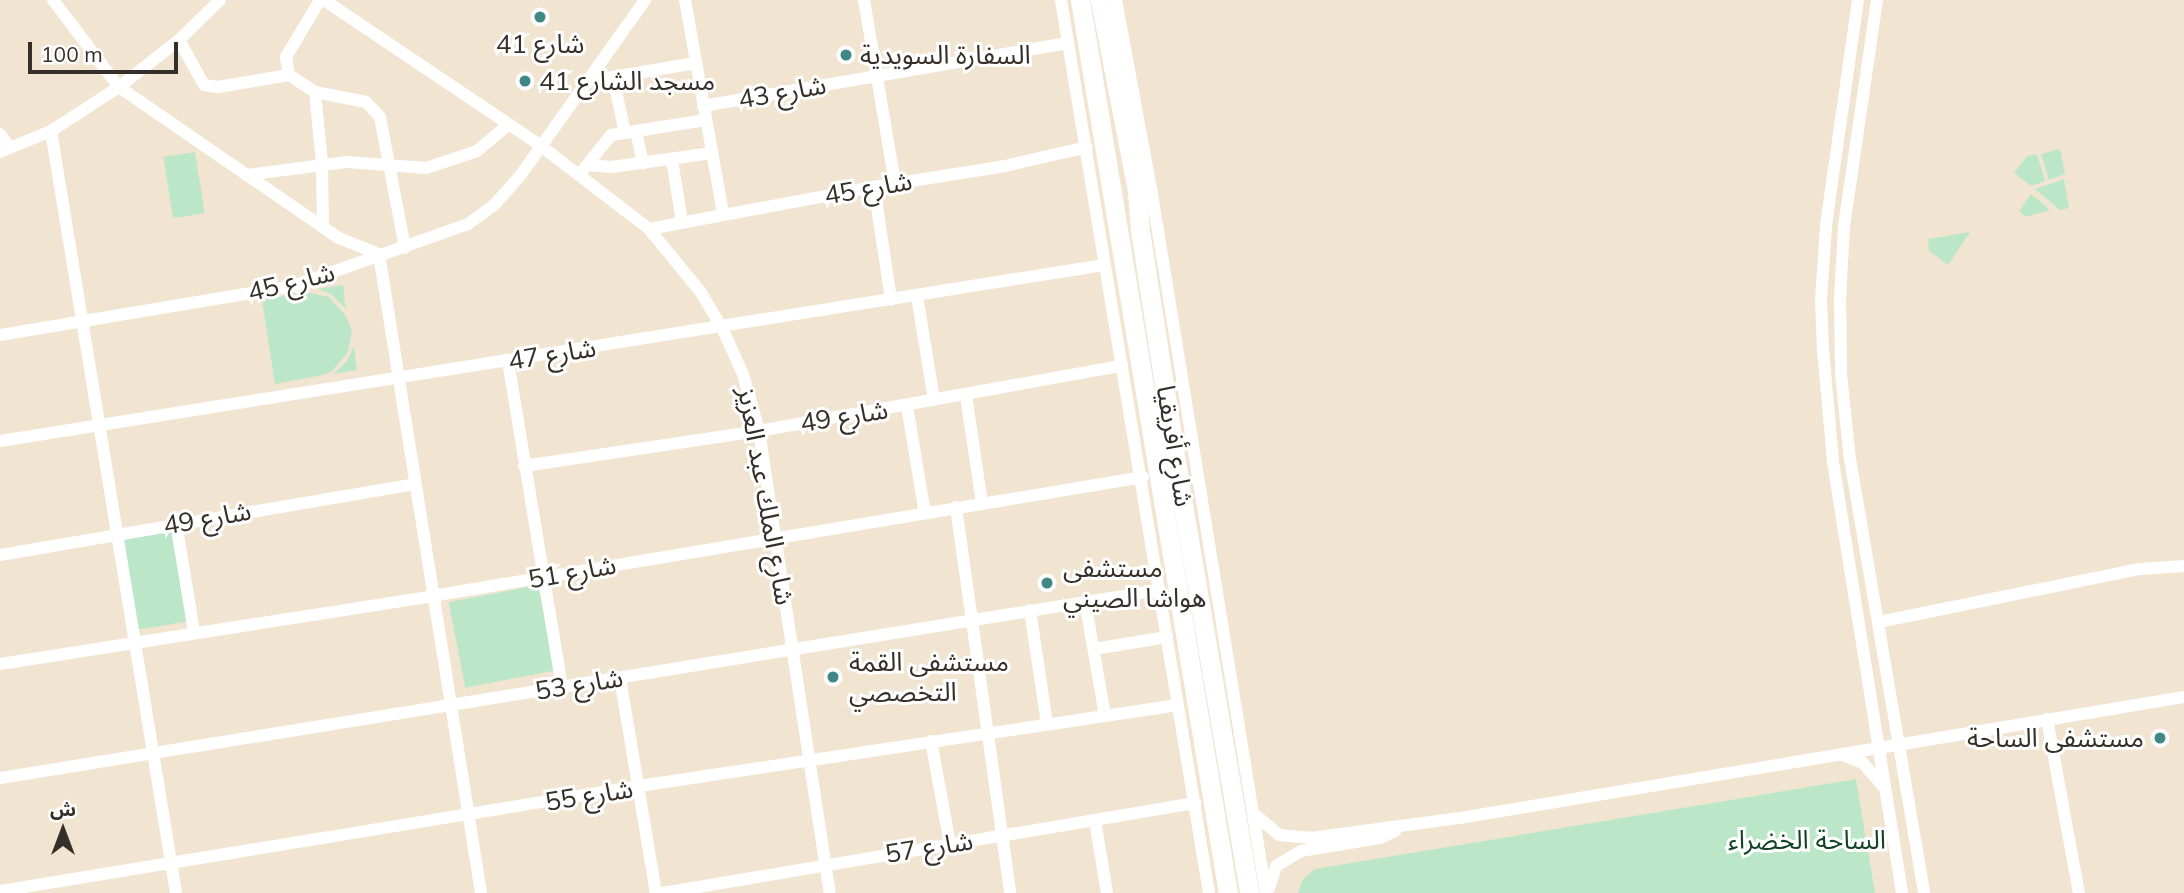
<!DOCTYPE html>
<meta charset="utf-8">
<style>
body{margin:0}
#map{position:relative;width:2184px;height:893px;overflow:hidden;background:#f1e5d2;font-family:Mulish,"Noto Sans Arabic",sans-serif}
div>[style]{position:absolute}
.green>*{inset:0;background:#bce6c8;transform-origin:0 0}
.minor>*{height:12px;margin:-6px;padding:0 6px;transform-origin:6px;border-radius:6px;background:#fff}
.highway>*{height:19px;margin:-9.5px;padding:0 9.5px;transform-origin:9.5px;border-radius:9.5px;background:#fff}
.dots>*{width:19px;height:19px;translate:-50% -50%;box-sizing:border-box;border:4px solid #fff;border-radius:50%}
span{translate:-50% -50%;white-space:nowrap;text-align:center;line-height:1.15;-webkit-text-stroke:6px #fff;paint-order:stroke}
.poi-label{font-size:26px;color:#342f28}
.left{translate:0 -50%;text-align:left}
.right{translate:-100% -50%;text-align:right}
.street-label{font-size:26px;color:#342f28}
.park-label{font-size:26px;color:#144226}
.north{position:absolute;left:28px;top:795px;width:70px;height:70px;-webkit-text-stroke:5px #fff;paint-order:stroke;rotate:0deg;font-size:19px;font-weight:700;line-height:28px;text-align:center;color:#342f28}
.north::after{content:'';display:block;margin:auto;width:24px;height:32px;background:#342f28;clip-path:polygon(50% 0,100% 100%,50% 72%,0 100%)}
.scale{position:absolute;left:28px;top:42px;width:150px;height:32px;box-sizing:border-box;border:4px solid #342f28;border-top:0;padding-left:9px;font-size:21px;line-height:24px;white-space:nowrap;color:#342f28;-webkit-text-stroke:5px #fff;paint-order:stroke}
</style>
<div id="map">
<div class="green">
<div style="clip-path:polygon(2060px 149px,2065px 174px,2049px 180px,2041px 154px)"></div>
<div style="left:195px;top:152px;width:62px;height:32px;rotate:81deg"></div>
<div style="clip-path:polygon(2037px 154px,2045px 181px,2031px 186px,2014px 173px,2027px 156px)"></div>
<div style="clip-path:polygon(2064px 179px,2069px 208px,2060px 210px,2035px 189px)"></div>
<div style="clip-path:polygon(2031px 194px,2050px 210px,2026px 217px,2019px 211px)"></div>
<div style="clip-path:polygon(1970px 232px,1948px 265px,1929px 251px,1928px 239px)"></div>
<div style="clip-path:polygon(343px 285px,345px 304px,347px 310px,331px 294px,318px 289px)"></div>
<div style="clip-path:polygon(306px 292px,329px 297px,346px 316px,352px 331px,348px 352px,332px 371px,323px 375px,275px 384px,262px 300px)"></div>
<div style="clip-path:polygon(354px 346px,357px 370px,334px 374px,347px 361px)"></div>
<div style="left:172px;top:531px;width:92px;height:51px;rotate:81deg"></div>
<div style="left:538px;top:585px;width:87px;height:91px;rotate:79deg"></div>
<div style="clip-path:polygon(1856px 779px,1875px 893px,1298px 893px,1303px 879px,1315px 869px)"></div>
</div>
<div class="minor">
<div style="left:53px;top:0;width:109px;rotate:52.8deg"></div>
<div style="left:119px;top:87px;width:267px;rotate:34.5deg"></div>
<div style="left:339px;top:238px;width:43px;rotate:21.8deg"></div>
<div style="left:379px;top:254px;width:647px;rotate:80.93deg"></div>
<div style="left:320px;top:0;width:66px;rotate:120.8deg"></div>
<div style="left:286px;top:57px;width:18px;rotate:81deg"></div>
<div style="left:289px;top:75px;width:31px;rotate:33deg"></div>
<div style="left:315px;top:92px;width:52px;rotate:11.1deg"></div>
<div style="left:366px;top:102px;width:21px;rotate:47deg"></div>
<div style="left:380px;top:117px;width:133px;rotate:79.2deg"></div>
<div style="left:324px;top:0;width:262px;rotate:33.9deg"></div>
<div style="left:541px;top:146px;width:136px;rotate:37.5deg"></div>
<div style="left:649px;top:229px;width:80px;rotate:50.6deg"></div>
<div style="left:700px;top:291px;width:43px;rotate:59.3deg"></div>
<div style="left:722px;top:328px;width:51px;rotate:65.5deg"></div>
<div style="left:743px;top:374px;width:59px;rotate:74.3deg"></div>
<div style="left:759px;top:431px;width:467px;rotate:81.3deg"></div>
<div style="left:685px;top:0;width:217px;rotate:79.9deg"></div>
<div style="left:864px;top:0;width:186px;rotate:80.4deg"></div>
<div style="left:1061px;top:0;width:905px;rotate:80.59deg"></div>
<div style="left:1116px;top:0;width:191px;rotate:79.5deg"></div>
<div style="left:1151px;top:188px;width:714px;rotate:80.74deg"></div>
<div style="left:1858px;top:0;width:228px;rotate:98.1deg"></div>
<div style="left:1826px;top:226px;width:74px;rotate:93.9deg"></div>
<div style="left:1821px;top:300px;width:49px;rotate:87.7deg"></div>
<div style="left:1823px;top:349px;width:113px;rotate:84.9deg"></div>
<div style="left:1833px;top:462px;width:436px;rotate:80.9deg"></div>
<div style="left:1877px;top:0;width:229px;rotate:98.3deg"></div>
<div style="left:1844px;top:227px;width:72px;rotate:93.2deg"></div>
<div style="left:1840px;top:299px;width:75px;rotate:89.2deg"></div>
<div style="left:1841px;top:374px;width:85px;rotate:84deg"></div>
<div style="left:1850px;top:459px;width:440px;rotate:80.3deg"></div>
<div style="left:179px;top:40px;width:51px;rotate:60.9deg"></div>
<div style="left:204px;top:85px;width:14px;rotate:8deg"></div>
<div style="left:218px;top:87px;width:72px;rotate:-9.6deg"></div>
<div style="left:604px;top:76px;width:19px;rotate:51deg"></div>
<div style="left:616px;top:91px;width:43px;rotate:77.9deg"></div>
<div style="left:607px;top:78px;width:90px;rotate:-9.6deg"></div>
<div style="left:315px;top:92px;width:71px;rotate:84.4deg"></div>
<div style="left:322px;top:163px;width:64px;rotate:89.1deg"></div>
<div style="left:703px;top:106px;width:370px;rotate:-9.8deg"></div>
<div style="left:51px;top:131px;width:772px;rotate:80.68deg"></div>
<div style="left:636px;top:131px;width:33px;rotate:78deg"></div>
<div style="left:0;top:134px;width:17px;rotate:54deg"></div>
<div style="left:0;top:152px;width:55px;rotate:-22.4deg"></div>
<div style="left:51px;top:131px;width:81px;rotate:-32.9deg"></div>
<div style="left:119px;top:87px;width:76px;rotate:-38.1deg"></div>
<div style="left:179px;top:40px;width:57px;rotate:-44.3deg"></div>
<div style="left:672px;top:160px;width:63px;rotate:80.8deg"></div>
<div style="left:587px;top:165px;width:24px;rotate:5deg"></div>
<div style="left:611px;top:167px;width:102px;rotate:-7.9deg"></div>
<div style="left:246px;top:175px;width:103px;rotate:-7.3deg"></div>
<div style="left:348px;top:162px;width:78px;rotate:4.4deg"></div>
<div style="left:426px;top:168px;width:54px;rotate:-18.4deg"></div>
<div style="left:477px;top:151px;width:42px;rotate:-40.2deg"></div>
<div style="left:579px;top:175px;width:51px;rotate:-51.3deg"></div>
<div style="left:611px;top:135px;width:96px;rotate:-9deg"></div>
<div style="left:874px;top:187px;width:114px;rotate:81.4deg"></div>
<div style="left:649px;top:229px;width:229px;rotate:-10.6deg"></div>
<div style="left:874px;top:187px;width:133px;rotate:-9.1deg"></div>
<div style="left:1005px;top:166px;width:84px;rotate:-13deg"></div>
<div style="left:917px;top:296px;width:105px;rotate:80.7deg"></div>
<div style="left:0;top:335px;width:297px;rotate:-9.5deg"></div>
<div style="left:293px;top:286px;width:186px;rotate:-19.5deg"></div>
<div style="left:468px;top:224px;width:32px;rotate:-36deg"></div>
<div style="left:494px;top:205px;width:39px;rotate:-48deg"></div>
<div style="left:520px;top:176px;width:216px;rotate:-54.6deg"></div>
<div style="left:508px;top:361px;width:330px;rotate:80.6deg"></div>
<div style="left:966px;top:396px;width:108px;rotate:81.5deg"></div>
<div style="left:907px;top:406px;width:109px;rotate:80.5deg"></div>
<div style="left:0;top:441px;width:1118px;rotate:-9.06deg"></div>
<div style="left:524px;top:466px;width:238px;rotate:-8.5deg"></div>
<div style="left:759px;top:431px;width:369px;rotate:-10.2deg"></div>
<div style="left:956px;top:507px;width:390px;rotate:82deg"></div>
<div style="left:176px;top:523px;width:110px;rotate:80.6deg"></div>
<div style="left:0;top:555px;width:421px;rotate:-9.7deg"></div>
<div style="left:1085px;top:601px;width:117px;rotate:80.1deg"></div>
<div style="left:1030px;top:610px;width:115px;rotate:81.5deg"></div>
<div style="left:1879px;top:622px;width:266px;rotate:-11.5deg"></div>
<div style="left:2140px;top:569px;width:44px;rotate:-3.9deg"></div>
<div style="left:1094px;top:649px;width:74px;rotate:-9.3deg"></div>
<div style="left:0;top:664px;width:437px;rotate:-8.9deg"></div>
<div style="left:432px;top:596px;width:721px;rotate:-9.5deg"></div>
<div style="left:620px;top:678px;width:218px;rotate:80.5deg"></div>
<div style="left:2047px;top:719px;width:177px;rotate:79.6deg"></div>
<div style="left:931px;top:741px;width:105px;rotate:79.5deg"></div>
<div style="left:1845px;top:756px;width:19px;rotate:21deg"></div>
<div style="left:1863px;top:763px;width:32px;rotate:49deg"></div>
<div style="left:0;top:778px;width:1174px;rotate:-9.21deg"></div>
<div style="left:1253px;top:813px;width:34px;rotate:40deg"></div>
<div style="left:1279px;top:835px;width:32px;rotate:5deg"></div>
<div style="left:1311px;top:838px;width:156px;rotate:-7.7deg"></div>
<div style="left:1466px;top:817px;width:728px;rotate:-9.49deg"></div>
<div style="left:1095px;top:820px;width:74px;rotate:80.7deg"></div>
<div style="left:1269px;top:888px;width:23px;rotate:-72deg"></div>
<div style="left:1276px;top:866px;width:29px;rotate:-31deg"></div>
<div style="left:1301px;top:851px;width:80px;rotate:-9.3deg"></div>
<div style="left:1380px;top:838px;width:17px;rotate:-25deg"></div>
<div style="left:0;top:891px;width:648px;rotate:-9.33deg"></div>
<div style="left:639px;top:786px;width:545px;rotate:-8.55deg"></div>
<div style="left:663px;top:893px;width:540px;rotate:-9.6deg"></div>
</div>
<div class="highway">
<div style="left:1080px;top:0;width:905px;rotate:80.59deg"></div>
<div style="left:1100px;top:0;width:195px;rotate:79deg"></div>
<div style="left:1137px;top:191px;width:40px;rotate:85.7deg"></div>
<div style="left:1140px;top:231px;width:271px;rotate:81.1deg"></div>
<div style="left:1182px;top:499px;width:400px;rotate:80.3deg"></div>
</div>
<div class="dots">
<div style="left:540px;top:17px;background:#408885"></div>
<div style="left:846px;top:55px;background:#408885"></div>
<div style="left:525px;top:81px;background:#408885"></div>
<div style="left:1047px;top:583px;background:#408885"></div>
<div style="left:833px;top:677px;background:#408885"></div>
<div style="left:2160px;top:738px;background:#408885"></div>
</div>
<div class="poi-label">
<span style="left:540px;top:44px">شارع 41</span>
<span class="left" style="left:860px;top:55px">السفارة السويدية</span>
<span class="left" style="left:539px;top:81px">مسجد الشارع 41</span>
<span class="left" style="left:1063px;top:583px">مستشفى<br>هواشا الصيني</span>
<span class="left" style="left:849px;top:677px">مستشفى القمة<br>التخصصي</span>
<span class="right" style="left:2144px;top:738px">مستشفى الساحة</span>
</div>
<div class="street-label">
<span style="left:782px;top:92px;rotate:-10deg">شارع 43</span>
<span style="left:868px;top:188px;rotate:-10deg">شارع 45</span>
<span style="left:291px;top:282px;rotate:-14deg">شارع 45</span>
<span style="left:552px;top:354px;rotate:-9deg">شارع 47</span>
<span style="left:844px;top:416px;rotate:-9deg">شارع 49</span>
<span style="left:1175px;top:446px;rotate:81deg">شارع أفريقيا</span>
<span style="left:766px;top:496px;rotate:80deg">شارع الملك عبد العزيز</span>
<span style="left:207px;top:518px;rotate:-10deg">شارع 49</span>
<span style="left:572px;top:572px;rotate:-10deg">شارع 51</span>
<span style="left:579px;top:684px;rotate:-9deg">شارع 53</span>
<span style="left:589px;top:795px;rotate:-9deg">شارع 55</span>
<span style="left:929px;top:847px;rotate:-9deg">شارع 57</span>
</div>
<div class="park-label">
<span style="left:1807px;top:840px">الساحة الخضراء</span>
</div>
<div class="north">ش</div>
<div class="scale">100 m</div>
</div>
